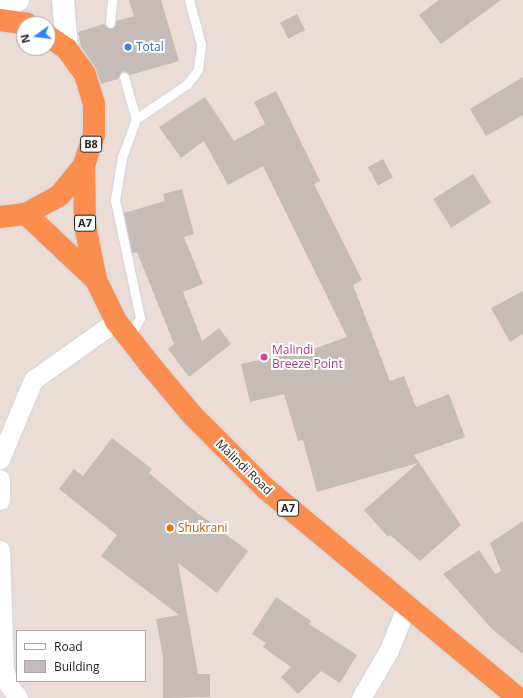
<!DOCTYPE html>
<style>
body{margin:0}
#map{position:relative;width:523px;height:698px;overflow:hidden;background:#ebddd6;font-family:"Open Sans",sans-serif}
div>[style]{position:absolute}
.building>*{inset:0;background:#c5bbb7;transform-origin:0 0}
.roads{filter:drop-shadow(0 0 1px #ccd5e1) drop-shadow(0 0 1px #ccd5e1)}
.service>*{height:9px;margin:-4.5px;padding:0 4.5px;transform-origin:4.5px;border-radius:4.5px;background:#fff}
.minor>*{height:19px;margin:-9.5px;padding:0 9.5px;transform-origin:9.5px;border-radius:9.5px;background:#fff}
.tertiary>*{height:22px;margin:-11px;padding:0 11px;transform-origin:11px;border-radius:11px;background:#fff}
.trunk>*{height:22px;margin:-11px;padding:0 11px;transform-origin:11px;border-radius:11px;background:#fb8e4e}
.dots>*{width:11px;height:11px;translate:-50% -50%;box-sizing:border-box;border:2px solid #fff;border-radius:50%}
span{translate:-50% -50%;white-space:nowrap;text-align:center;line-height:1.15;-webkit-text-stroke:4px #fff;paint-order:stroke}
.shield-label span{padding:1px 3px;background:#fff;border:1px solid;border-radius:3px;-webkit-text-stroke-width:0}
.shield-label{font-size:11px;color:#262626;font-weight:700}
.shop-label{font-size:12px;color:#366cbe}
.left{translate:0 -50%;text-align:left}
.hotel-label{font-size:12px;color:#b23c85}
.street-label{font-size:12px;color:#262626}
.food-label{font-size:12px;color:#c56008}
.legend{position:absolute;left:16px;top:630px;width:130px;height:52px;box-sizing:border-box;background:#fff;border:1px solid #a8a8a8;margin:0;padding:5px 7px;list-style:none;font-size:12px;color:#262626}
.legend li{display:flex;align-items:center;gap:8px;height:20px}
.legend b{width:20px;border:1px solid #a8a8a8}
.north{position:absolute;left:16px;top:16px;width:40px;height:40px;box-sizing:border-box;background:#fff;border:1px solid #a8a8a8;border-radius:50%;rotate:256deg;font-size:11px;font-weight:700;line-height:16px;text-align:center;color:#262626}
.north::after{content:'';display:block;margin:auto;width:14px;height:18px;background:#2f85ff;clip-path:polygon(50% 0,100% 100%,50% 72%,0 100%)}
</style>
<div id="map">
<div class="building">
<div style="clip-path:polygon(129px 0,161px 0,179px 61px,130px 75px,123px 71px,118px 79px,101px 84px,95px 67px,81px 47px,78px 32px,104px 24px,112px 29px,116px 21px,134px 16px)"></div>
<div style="clip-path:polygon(439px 0,501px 0,441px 44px,419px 15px)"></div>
<div style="left:297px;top:14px;width:18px;height:19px;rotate:63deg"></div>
<div style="clip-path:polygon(523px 77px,523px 115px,486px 136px,470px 109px)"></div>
<div style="clip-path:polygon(276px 91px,320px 181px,314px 184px,362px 280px,353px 285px,390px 381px,404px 376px,416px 407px,449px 394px,465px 437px,414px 455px,461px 525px,420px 561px,390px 535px,388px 537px,364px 510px,418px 463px,317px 492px,303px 440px,298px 441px,284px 394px,250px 402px,241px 364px,316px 348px,347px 337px,263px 166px,228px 185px,204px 141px,181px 158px,159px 127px,205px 97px,234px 141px,265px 124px,254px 102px)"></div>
<div style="left:383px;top:159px;width:21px;height:17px;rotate:62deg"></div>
<div style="left:473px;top:174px;width:34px;height:47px;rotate:58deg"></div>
<div style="clip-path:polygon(182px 189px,194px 234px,184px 237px,203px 284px,183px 292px,202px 341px,219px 328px,231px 344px,189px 377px,168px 349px,174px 344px,137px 252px,132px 253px,124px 213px,165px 201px,163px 194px)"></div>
<div style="clip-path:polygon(523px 291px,523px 334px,510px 342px,491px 308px)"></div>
<div style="clip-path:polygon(112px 438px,152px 469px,149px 473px,187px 505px,248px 551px,217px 593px,178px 563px,198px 674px,210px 674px,210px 697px,163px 698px,163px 656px,156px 619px,179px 615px,101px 556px,117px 535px,59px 489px,74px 469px,83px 476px)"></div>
<div style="clip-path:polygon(523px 521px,523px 654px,492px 629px,443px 574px,479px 550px,495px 574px,501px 571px,490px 543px)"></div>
<div style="clip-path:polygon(276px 597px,311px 621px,309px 624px,357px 655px,340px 683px,321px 671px,298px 694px,281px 677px,291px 667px,263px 647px,266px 643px,252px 634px)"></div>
</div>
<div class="roads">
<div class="service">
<div style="left:110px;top:23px;width:23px;rotate:-85deg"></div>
<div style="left:124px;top:77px;width:44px;rotate:74.1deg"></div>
<div style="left:136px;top:119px;width:40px;rotate:110.2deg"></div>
<div style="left:122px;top:157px;width:44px;rotate:99.2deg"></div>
<div style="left:115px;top:200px;width:121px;rotate:78deg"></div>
<div style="left:140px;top:318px;width:23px;rotate:119deg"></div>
<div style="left:136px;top:119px;width:62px;rotate:-34.5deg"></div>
<div style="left:187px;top:84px;width:18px;rotate:-52deg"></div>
<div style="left:198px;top:70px;width:26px;rotate:-83deg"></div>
<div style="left:201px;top:44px;width:46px;rotate:-105.3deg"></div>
</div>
<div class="minor">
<div style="left:0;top:459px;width:86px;rotate:-67.3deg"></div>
<div style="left:33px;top:380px;width:102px;rotate:-35.4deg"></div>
<div style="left:0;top:479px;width:21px;rotate:90deg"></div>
<div style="left:0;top:550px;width:119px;rotate:88.1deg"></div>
<div style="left:4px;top:669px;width:17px;rotate:73deg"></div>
<div style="left:9px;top:685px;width:16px;rotate:55deg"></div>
<div style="left:361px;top:698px;width:56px;rotate:-59.7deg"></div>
<div style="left:389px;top:650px;width:45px;rotate:-68deg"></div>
</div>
<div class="tertiary">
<div style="left:63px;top:0;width:49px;rotate:85.3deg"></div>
<div style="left:0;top:12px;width:22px;rotate:-34deg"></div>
</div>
<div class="trunk">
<div style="left:0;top:20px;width:27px;rotate:8deg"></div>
<div style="left:84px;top:165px;width:60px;rotate:89deg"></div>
<div style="left:85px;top:225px;width:56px;rotate:78.7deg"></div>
<div style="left:96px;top:280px;width:46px;rotate:64deg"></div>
<div style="left:116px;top:321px;width:57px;rotate:52.1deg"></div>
<div style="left:151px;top:366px;width:65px;rotate:50deg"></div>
<div style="left:193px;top:416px;width:102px;rotate:45deg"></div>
<div style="left:265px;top:488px;width:329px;rotate:39.7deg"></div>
<div style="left:26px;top:214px;width:96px;rotate:43.3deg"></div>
<div style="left:0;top:217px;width:26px;rotate:-7deg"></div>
<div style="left:26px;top:214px;width:39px;rotate:-29deg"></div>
<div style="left:60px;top:195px;width:38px;rotate:-51deg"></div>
<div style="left:84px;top:165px;width:32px;rotate:-72deg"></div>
<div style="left:94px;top:135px;width:31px;rotate:-90deg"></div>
<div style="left:94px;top:104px;width:31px;rotate:-107deg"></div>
<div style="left:85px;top:74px;width:31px;rotate:-126deg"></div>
<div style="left:67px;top:49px;width:23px;rotate:-146deg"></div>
</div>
</div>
<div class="dots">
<div style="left:128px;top:47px;background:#3f7fe0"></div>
<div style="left:264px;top:357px;background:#d1479c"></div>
<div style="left:170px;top:528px;background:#e8710a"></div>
</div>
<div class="shield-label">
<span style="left:91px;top:144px">B8</span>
<span style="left:85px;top:223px">A7</span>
<span style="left:288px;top:508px">A7</span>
</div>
<div class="shop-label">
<span class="left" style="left:136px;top:47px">Total</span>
</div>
<div class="hotel-label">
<span class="left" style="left:272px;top:357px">Malindi<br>Breeze Point</span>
</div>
<div class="street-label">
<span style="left:244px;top:467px;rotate:44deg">Malindi Road</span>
</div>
<div class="food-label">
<span class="left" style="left:178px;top:528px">Shukrani</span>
</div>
<ul class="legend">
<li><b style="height:5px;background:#fff"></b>Road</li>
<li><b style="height:11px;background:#c5bbb7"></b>Building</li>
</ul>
<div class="north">N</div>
</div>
